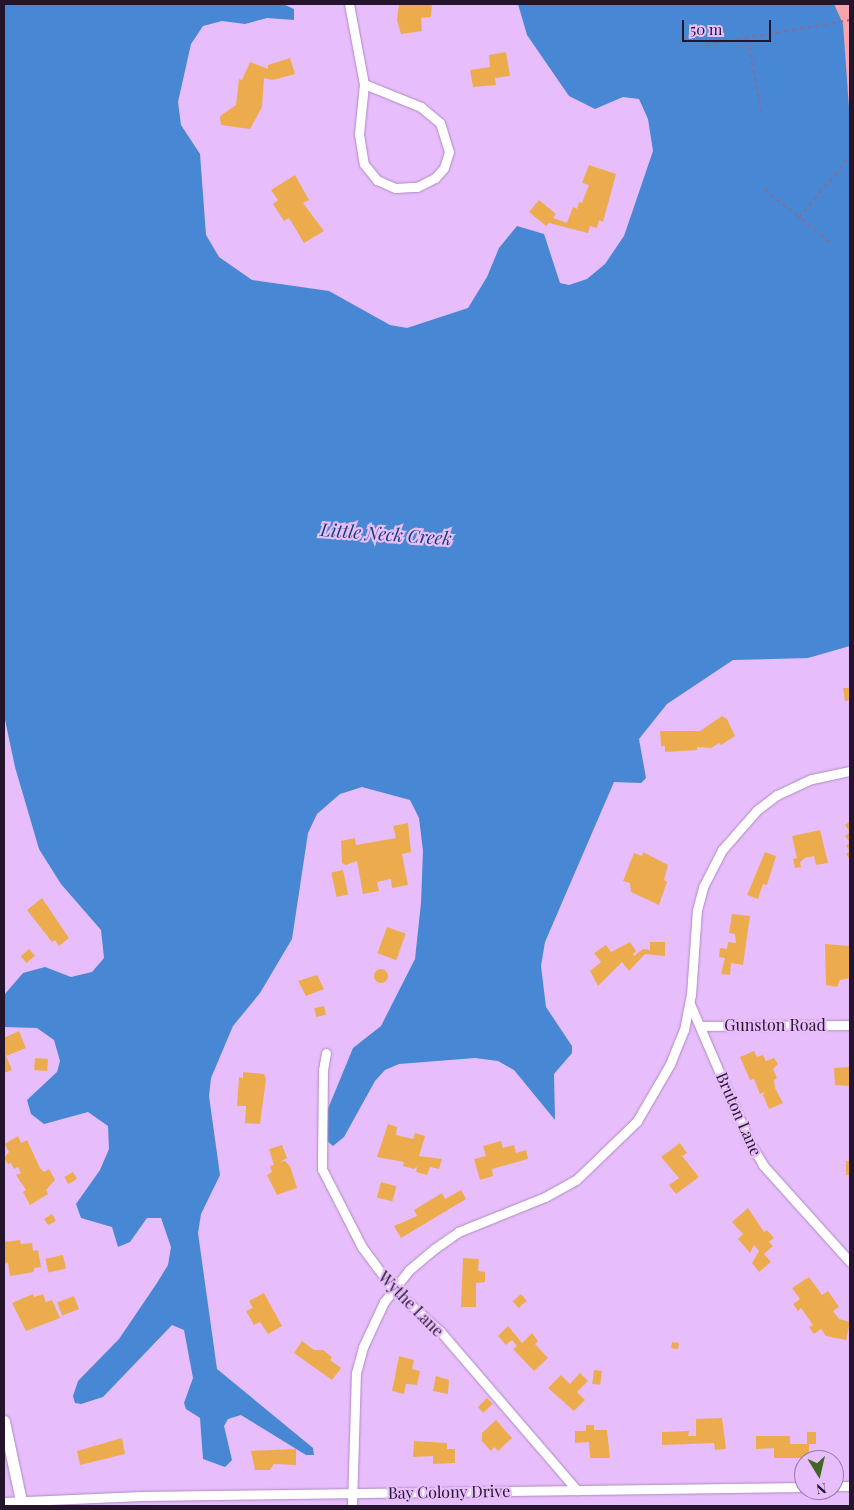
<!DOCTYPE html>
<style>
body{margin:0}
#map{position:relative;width:854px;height:1510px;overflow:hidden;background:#e7befb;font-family:"Playfair Display",serif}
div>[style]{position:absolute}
.green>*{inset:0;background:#f9a3aa}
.water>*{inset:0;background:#4787d3}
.building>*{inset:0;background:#ecac4d;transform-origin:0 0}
.round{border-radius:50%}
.path>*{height:2px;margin-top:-1px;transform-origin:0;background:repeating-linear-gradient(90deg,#886b96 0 4px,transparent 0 8px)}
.roads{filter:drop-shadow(0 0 1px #b089c3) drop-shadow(0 0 1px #b089c3)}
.minor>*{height:9px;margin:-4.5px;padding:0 4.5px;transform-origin:4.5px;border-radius:4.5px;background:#fff}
.tertiary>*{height:11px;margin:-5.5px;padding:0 5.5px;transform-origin:5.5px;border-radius:5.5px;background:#fff}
span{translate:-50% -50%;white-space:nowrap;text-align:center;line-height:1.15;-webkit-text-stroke:4.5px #e7befb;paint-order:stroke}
.street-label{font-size:16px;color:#25152c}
.water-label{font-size:18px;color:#133f70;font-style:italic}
.frame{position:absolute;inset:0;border:5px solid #25152c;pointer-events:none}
.north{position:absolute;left:794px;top:1450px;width:50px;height:50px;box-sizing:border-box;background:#e7befb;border:1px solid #997aa8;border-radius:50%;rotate:171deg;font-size:14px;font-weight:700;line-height:20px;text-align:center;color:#25152c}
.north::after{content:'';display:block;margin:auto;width:18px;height:22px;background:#3f6722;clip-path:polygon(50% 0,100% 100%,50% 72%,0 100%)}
.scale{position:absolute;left:682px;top:20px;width:89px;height:22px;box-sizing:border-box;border:2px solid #25152c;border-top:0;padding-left:6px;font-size:15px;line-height:18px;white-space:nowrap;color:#25152c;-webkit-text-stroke:4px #e7befb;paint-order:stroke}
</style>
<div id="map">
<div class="green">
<div style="clip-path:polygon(834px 4px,850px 4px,850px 122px,848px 111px)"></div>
</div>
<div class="water">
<div style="clip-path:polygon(4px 4px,283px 4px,294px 9px,294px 20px,267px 18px,245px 24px,222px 21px,203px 26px,191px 44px,178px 102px,181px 125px,200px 154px,206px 235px,219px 257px,252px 280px,329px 291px,390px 325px,407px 328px,468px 308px,487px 277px,499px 248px,517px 226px,544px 234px,560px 283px,569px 285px,587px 279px,605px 264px,624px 236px,653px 151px,648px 119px,639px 99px,623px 97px,595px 109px,569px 96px,527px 35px,518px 4px,834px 4px,843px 24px,850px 122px,850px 646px,808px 658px,733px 660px,667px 704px,639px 739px,646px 778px,641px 783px,614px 782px,545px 942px,541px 966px,546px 1007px,572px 1046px,572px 1053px,554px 1074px,555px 1120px,514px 1070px,498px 1061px,475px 1058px,399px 1064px,385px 1070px,375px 1081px,344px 1137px,333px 1146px,326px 1140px,325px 1116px,353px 1048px,381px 1026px,415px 959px,421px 903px,423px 851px,419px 818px,410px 800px,362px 787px,340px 794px,317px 814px,308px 833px,292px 939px,260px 993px,233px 1026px,211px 1078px,209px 1096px,220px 1175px,201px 1214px,198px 1233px,217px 1369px,313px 1448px,314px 1455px,306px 1455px,241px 1415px,228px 1419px,224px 1426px,232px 1460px,225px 1467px,203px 1459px,200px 1418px,186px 1409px,184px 1403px,193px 1378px,184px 1330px,172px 1325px,103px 1397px,81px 1404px,75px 1403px,73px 1396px,78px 1381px,119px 1339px,157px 1283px,168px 1265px,171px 1247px,161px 1218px,147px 1218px,130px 1242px,118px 1247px,112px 1227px,81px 1218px,76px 1204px,100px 1170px,109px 1149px,108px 1126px,88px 1112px,44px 1124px,31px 1114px,27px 1100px,57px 1072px,60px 1061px,54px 1040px,37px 1028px,4px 1027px,4px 995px,23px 973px,45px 967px,71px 977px,92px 972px,104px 958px,101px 930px,61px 884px,39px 849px,15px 767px,4px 715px)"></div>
</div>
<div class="building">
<div style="clip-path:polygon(399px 4px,432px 4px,431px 17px,421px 18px,422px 31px,401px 34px,397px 20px)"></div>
<div style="clip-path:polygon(506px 52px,510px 76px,495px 78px,496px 85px,473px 87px,470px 70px,490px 67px,489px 55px)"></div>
<div style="clip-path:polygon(290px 58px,295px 74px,273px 80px,264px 78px,262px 107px,250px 129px,221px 125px,220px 116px,236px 105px,239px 79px,242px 80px,250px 62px,268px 69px,268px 65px)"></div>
<div style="clip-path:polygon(589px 165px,616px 174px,603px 222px,599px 220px,597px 228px,590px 226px,588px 233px,549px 223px,546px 226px,529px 212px,539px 200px,556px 214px,553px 218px,567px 223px,573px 207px,577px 209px,579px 202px,582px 203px,589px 185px,582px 183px)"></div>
<div style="clip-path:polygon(295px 175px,309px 200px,303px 203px,324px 231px,304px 243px,289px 218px,284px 221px,273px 204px,278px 200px,271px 190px)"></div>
<div style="clip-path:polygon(843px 688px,850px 688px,850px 700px,845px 701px)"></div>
<div style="clip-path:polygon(722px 716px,727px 719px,735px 736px,721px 745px,719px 743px,711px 748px,697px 747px,697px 750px,665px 752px,665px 746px,661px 746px,660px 731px,700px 731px)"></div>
<div style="clip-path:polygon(850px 821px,850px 860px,846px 854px,850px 851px,846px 846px,850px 842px,845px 836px,850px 832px,845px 825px)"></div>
<div style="clip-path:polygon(408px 823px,411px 852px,402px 854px,408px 885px,392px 888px,391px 879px,377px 882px,379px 891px,363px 894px,357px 861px,346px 865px,342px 863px,341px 841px,355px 838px,356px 845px,396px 838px,393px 826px)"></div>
<div style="clip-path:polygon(820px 830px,828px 863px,816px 865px,814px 856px,805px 858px,800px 862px,801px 867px,795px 868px,793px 859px,797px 858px,792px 836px)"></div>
<div style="clip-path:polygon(643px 852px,668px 865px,664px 880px,667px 882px,659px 905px,631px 892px,630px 883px,623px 881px,634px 853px,642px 856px)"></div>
<div style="clip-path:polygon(765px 852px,776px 856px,767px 885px,763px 884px,758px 899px,747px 895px)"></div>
<div style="left:343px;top:870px;width:25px;height:12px;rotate:78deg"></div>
<div style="clip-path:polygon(42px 898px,69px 938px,59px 946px,55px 940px,52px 942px,27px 910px)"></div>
<div style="clip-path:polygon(732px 914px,750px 916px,743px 965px,731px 963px,730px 975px,721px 974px,725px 958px,719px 957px,720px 948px,727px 949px,728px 942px,736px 943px,735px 934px,729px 933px)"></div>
<div style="left:387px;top:927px;width:20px;height:28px;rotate:20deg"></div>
<div style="clip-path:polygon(630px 942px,636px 951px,633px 954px,634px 956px,643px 949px,650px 950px,650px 942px,665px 942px,665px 956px,645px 954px,629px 971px,622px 962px,598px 986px,590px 971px,601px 962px,594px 953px,606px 945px,611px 952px)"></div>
<div style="clip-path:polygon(825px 944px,850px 946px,850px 978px,840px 980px,837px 987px,826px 985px)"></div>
<div style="left:29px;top:949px;width:9px;height:11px;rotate:49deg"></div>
<div class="round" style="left:374px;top:969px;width:14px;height:14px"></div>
<div style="clip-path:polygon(317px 975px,324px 989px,306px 996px,298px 981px)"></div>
<div style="left:324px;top:1006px;width:9px;height:10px;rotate:77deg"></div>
<div style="clip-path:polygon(19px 1031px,26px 1048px,6px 1056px,12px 1070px,4px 1073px,4px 1038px)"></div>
<div style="clip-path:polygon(754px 1051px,757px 1057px,763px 1055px,766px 1061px,774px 1058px,778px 1064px,773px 1069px,777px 1078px,774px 1080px,775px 1088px,783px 1103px,769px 1109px,763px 1095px,765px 1092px,760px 1094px,754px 1079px,750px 1080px,740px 1057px)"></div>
<div style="left:35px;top:1058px;width:13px;height:12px;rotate:4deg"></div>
<div style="clip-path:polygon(850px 1067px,850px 1086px,835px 1085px,834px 1068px)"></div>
<div style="clip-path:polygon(243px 1072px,264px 1074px,266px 1079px,260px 1124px,245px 1123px,246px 1106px,237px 1106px,239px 1077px,243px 1078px)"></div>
<div style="clip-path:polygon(388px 1124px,397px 1127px,396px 1135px,413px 1139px,415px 1133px,425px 1136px,419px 1156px,442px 1159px,439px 1169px,430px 1167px,427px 1175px,416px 1172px,417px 1167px,414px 1169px,403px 1166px,404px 1162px,377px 1157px)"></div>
<div style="clip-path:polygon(18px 1136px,21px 1143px,27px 1140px,40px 1168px,44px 1172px,49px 1169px,55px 1180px,46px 1190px,48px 1194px,30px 1205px,23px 1192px,26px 1190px,16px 1175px,21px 1173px,18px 1167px,14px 1169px,11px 1163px,8px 1164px,4px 1158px,9px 1152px,5px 1144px)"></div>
<div style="clip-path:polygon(501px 1141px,503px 1148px,514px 1145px,516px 1153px,526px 1150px,528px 1159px,492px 1169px,493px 1176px,480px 1180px,474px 1159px,486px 1156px,483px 1146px)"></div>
<div style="clip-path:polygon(680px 1143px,687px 1153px,682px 1156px,699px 1177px,676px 1194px,669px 1185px,679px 1178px,661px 1157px)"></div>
<div style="clip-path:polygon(282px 1145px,287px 1158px,280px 1162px,285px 1161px,290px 1166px,297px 1188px,277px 1195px,267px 1175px,272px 1172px,270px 1166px,274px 1165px,269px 1149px)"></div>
<div style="left:846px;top:1161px;width:4px;height:14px"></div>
<div style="left:73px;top:1172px;width:8px;height:10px;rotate:60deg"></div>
<div style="left:381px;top:1182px;width:16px;height:16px;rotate:15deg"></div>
<div style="clip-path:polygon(461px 1190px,466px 1199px,401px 1238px,394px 1226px,417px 1216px,414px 1210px,442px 1193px,445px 1199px)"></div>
<div style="clip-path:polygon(748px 1208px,764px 1232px,767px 1230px,774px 1238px,769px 1242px,773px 1246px,764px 1254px,771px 1262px,759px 1272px,752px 1263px,759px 1251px,754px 1245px,750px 1253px,738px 1239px,743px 1234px,732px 1222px)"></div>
<div style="clip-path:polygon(52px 1214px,56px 1221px,48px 1225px,44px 1219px)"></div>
<div style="clip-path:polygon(20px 1240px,21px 1244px,32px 1243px,33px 1251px,38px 1250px,41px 1267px,34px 1268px,34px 1272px,10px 1276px,8px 1263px,4px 1264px,4px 1242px)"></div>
<div style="left:63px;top:1255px;width:14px;height:18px;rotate:78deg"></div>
<div style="clip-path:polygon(463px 1258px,479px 1259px,478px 1271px,485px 1272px,485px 1282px,476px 1283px,476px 1307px,461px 1307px)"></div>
<div style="clip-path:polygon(809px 1277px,822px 1295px,828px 1291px,839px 1307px,833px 1311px,839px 1319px,850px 1322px,846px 1340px,826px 1336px,821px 1329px,814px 1334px,809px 1327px,813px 1325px,801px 1308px,798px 1311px,793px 1304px,800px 1299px,792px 1288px)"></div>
<div style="clip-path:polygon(264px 1293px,282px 1326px,268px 1334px,260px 1322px,254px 1325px,246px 1311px,253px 1308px,249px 1301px)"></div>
<div style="clip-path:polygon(33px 1294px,34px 1297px,43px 1294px,46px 1302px,52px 1300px,60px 1318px,26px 1331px,12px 1303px)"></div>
<div style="left:521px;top:1294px;width:9px;height:11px;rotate:49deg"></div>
<div style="left:74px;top:1296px;width:14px;height:18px;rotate:69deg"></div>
<div style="clip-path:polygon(508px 1326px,522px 1343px,532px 1333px,538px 1341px,535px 1344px,548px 1358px,534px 1371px,513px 1349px,517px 1346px,512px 1340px,506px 1345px,498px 1336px)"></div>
<div style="clip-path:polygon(302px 1341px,314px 1350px,323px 1350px,332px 1357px,330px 1360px,341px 1368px,332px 1380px,294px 1353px)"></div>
<div style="left:672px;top:1342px;width:7px;height:6px;rotate:8deg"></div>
<div style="clip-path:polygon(399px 1356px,414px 1360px,412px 1369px,420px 1371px,417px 1385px,406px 1384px,404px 1394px,392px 1391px)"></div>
<div style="left:594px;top:1370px;width:8px;height:14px;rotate:7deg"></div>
<div style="clip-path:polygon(580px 1373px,588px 1381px,577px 1392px,585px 1400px,574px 1411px,548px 1388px,561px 1375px,570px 1384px)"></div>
<div style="clip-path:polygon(436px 1376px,449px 1380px,448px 1394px,433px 1391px)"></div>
<div style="left:487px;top:1398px;width:8px;height:13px;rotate:45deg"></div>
<div style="clip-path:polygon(722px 1418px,726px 1449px,715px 1450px,714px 1443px,662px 1445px,662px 1432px,689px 1431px,688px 1436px,696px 1436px,696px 1419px)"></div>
<div style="clip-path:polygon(496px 1420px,512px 1438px,498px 1451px,494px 1447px,491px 1451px,482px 1441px,482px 1433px)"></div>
<div style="clip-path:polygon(586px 1425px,594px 1425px,594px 1430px,607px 1430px,610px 1458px,590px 1458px,589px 1442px,575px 1443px,575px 1431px,586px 1431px)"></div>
<div style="clip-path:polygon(807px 1432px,816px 1432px,816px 1444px,809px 1444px,809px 1458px,774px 1458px,774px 1448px,756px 1449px,756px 1436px,790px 1436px,790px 1444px,807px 1444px)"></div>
<div style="clip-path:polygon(122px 1438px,125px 1454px,80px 1465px,77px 1451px)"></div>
<div style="clip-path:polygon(414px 1441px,447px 1443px,447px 1449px,455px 1449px,455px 1463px,433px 1464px,433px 1456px,413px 1457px)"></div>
<div style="clip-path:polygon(296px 1449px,296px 1465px,274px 1464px,270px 1470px,255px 1470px,251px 1451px)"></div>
</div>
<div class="path">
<div style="left:748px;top:38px;width:75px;rotate:80deg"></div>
<div style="left:705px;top:45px;width:147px;rotate:-9.8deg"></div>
<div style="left:764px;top:189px;width:86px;rotate:38.9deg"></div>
<div style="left:799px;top:218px;width:80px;rotate:-50.6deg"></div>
</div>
<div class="roads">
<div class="minor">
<div style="left:349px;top:4px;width:81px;rotate:79.4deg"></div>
<div style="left:364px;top:84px;width:50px;rotate:95.7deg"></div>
<div style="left:359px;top:134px;width:30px;rotate:81deg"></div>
<div style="left:364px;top:164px;width:21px;rotate:51deg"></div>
<div style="left:377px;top:180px;width:20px;rotate:24deg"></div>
<div style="left:395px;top:188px;width:22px;rotate:-3deg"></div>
<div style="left:417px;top:187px;width:20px;rotate:-27deg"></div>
<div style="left:435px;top:178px;width:13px;rotate:-48deg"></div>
<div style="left:444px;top:168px;width:17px;rotate:-73deg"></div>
<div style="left:449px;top:152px;width:30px;rotate:-107deg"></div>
<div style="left:440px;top:123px;width:25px;rotate:-140deg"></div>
<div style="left:421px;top:107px;width:61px;rotate:-158deg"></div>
<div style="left:690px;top:1004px;width:151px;rotate:66.7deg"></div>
<div style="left:750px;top:1143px;width:26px;rotate:59deg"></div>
<div style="left:763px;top:1165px;width:130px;rotate:48.1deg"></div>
<div style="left:700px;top:1026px;width:150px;rotate:-0.4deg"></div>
<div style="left:326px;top:1053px;width:17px;rotate:100deg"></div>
<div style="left:323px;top:1070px;width:99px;rotate:90.6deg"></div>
<div style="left:322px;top:1169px;width:88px;rotate:62.9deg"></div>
<div style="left:362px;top:1247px;width:52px;rotate:53.6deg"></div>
<div style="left:393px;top:1289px;width:63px;rotate:41.8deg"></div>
<div style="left:440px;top:1331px;width:210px;rotate:49.3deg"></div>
<div style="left:834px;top:1486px;width:16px"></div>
<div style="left:4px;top:1502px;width:137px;rotate:-2.5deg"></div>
<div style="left:141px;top:1496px;width:663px;rotate:-0.78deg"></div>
<div style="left:352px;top:1506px;width:133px;rotate:-88.3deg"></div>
<div style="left:356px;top:1373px;width:27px;rotate:-75deg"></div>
<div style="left:363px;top:1347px;width:50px;rotate:-65deg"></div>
<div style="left:384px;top:1302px;width:41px;rotate:-52deg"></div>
<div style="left:409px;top:1270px;width:33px;rotate:-40deg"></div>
<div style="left:434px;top:1249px;width:29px;rotate:-35deg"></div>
<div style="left:458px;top:1232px;width:94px;rotate:-21.9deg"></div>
<div style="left:545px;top:1197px;width:35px;rotate:-29deg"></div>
<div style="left:576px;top:1180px;width:85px;rotate:-44deg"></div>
<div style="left:637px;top:1121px;width:66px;rotate:-59.9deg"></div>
<div style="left:670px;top:1064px;width:37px;rotate:-68deg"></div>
<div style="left:684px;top:1030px;width:36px;rotate:-79deg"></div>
<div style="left:691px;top:995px;width:85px;rotate:-86deg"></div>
<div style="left:697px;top:910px;width:24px;rotate:-75deg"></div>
<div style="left:703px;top:887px;width:42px;rotate:-62.8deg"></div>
<div style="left:722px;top:850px;width:53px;rotate:-48.8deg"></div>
<div style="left:757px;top:810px;width:25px;rotate:-37deg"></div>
<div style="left:777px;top:795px;width:38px;rotate:-25deg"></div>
<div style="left:812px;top:779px;width:39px;rotate:-12deg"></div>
</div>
<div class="tertiary">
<div style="left:4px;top:1421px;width:87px;rotate:78deg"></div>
</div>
</div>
<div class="street-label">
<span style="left:775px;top:1025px">Gunston Road</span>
<span style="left:739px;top:1114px;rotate:66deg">Bruton Lane</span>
<span style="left:411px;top:1304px;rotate:45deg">Wythe Lane</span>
<span style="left:449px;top:1492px;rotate:-1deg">Bay Colony Drive</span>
</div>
<div class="water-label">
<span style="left:386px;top:534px;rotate:4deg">Little Neck Creek</span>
</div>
<div class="frame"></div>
<div class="north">N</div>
<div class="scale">50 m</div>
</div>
